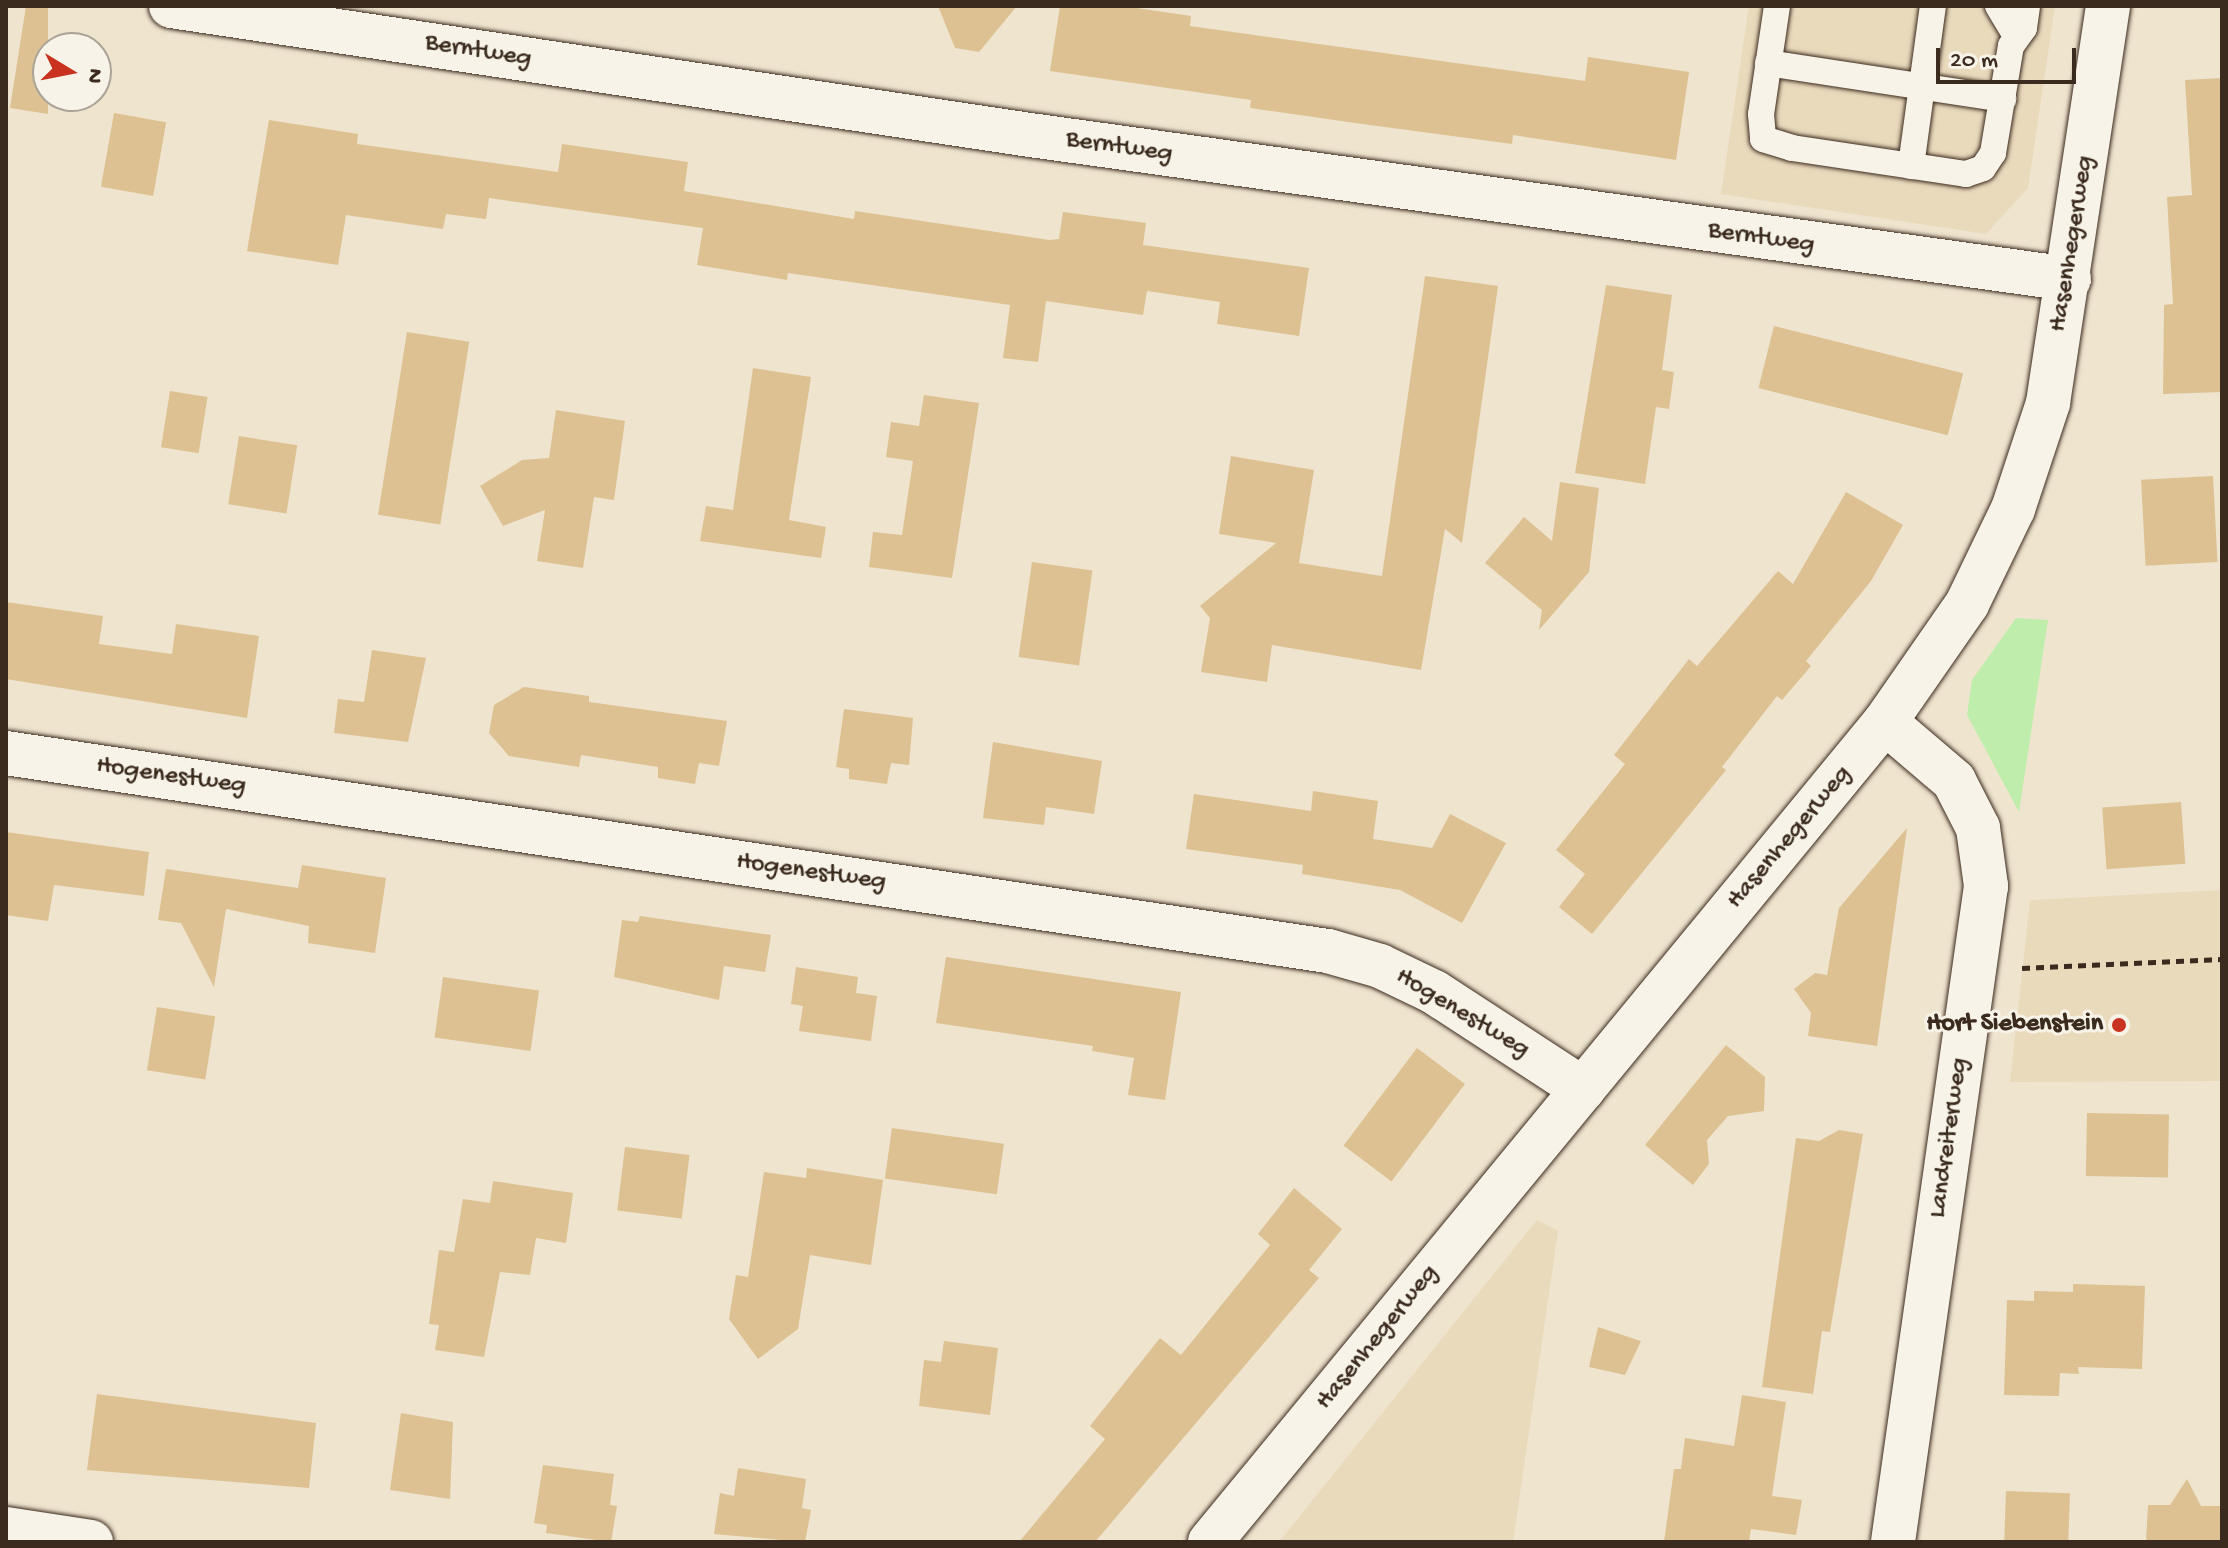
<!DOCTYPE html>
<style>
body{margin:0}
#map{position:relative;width:2228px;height:1548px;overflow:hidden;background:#efe4ce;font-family:"Gochi Hand",sans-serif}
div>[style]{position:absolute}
.built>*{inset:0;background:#eadabc}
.green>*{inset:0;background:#bfedab}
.building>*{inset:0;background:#ddc192;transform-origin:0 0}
.path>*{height:5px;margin-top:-2.5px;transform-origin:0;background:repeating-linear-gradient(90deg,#3b2a1e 0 8px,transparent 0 14px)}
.roads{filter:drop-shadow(0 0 2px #3b2a1e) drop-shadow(0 0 2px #3b2a1e)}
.lane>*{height:26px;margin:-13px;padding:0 13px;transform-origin:13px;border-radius:13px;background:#f7f3e8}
.street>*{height:44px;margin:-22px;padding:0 22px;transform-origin:22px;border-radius:22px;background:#f7f3e8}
.dots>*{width:22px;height:22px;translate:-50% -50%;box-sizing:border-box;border:4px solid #f7f3e8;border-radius:50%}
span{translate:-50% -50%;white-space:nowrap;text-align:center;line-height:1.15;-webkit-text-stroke:6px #f7f3e8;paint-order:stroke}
.street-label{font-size:26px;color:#3b2a1e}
.poi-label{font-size:26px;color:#3b2a1e;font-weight:700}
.right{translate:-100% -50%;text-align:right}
.frame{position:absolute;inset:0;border:8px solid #3b2a1e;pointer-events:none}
.north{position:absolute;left:32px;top:32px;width:80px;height:80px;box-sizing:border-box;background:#f7f3e8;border:2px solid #aca397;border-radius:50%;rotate:100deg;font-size:22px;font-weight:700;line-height:32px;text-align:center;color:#3b2a1e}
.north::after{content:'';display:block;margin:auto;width:28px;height:36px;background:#c8321e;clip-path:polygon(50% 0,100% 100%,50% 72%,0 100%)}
.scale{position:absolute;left:1936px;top:48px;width:140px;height:36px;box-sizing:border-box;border:4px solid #3b2a1e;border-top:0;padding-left:10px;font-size:24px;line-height:28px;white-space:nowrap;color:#3b2a1e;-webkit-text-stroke:6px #f7f3e8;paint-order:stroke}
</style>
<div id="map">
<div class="built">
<div style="clip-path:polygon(1749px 6px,2055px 6px,2028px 188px,1986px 234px,1721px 194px)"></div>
<div style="clip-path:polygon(2222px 890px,2222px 1081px,2010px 1082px,2030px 900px)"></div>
<div style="clip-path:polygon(1537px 1220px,1558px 1231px,1513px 1542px,1279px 1542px)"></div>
</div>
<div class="green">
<div style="clip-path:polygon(2016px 618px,2048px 620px,2019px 812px,1967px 715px,1972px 680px)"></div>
</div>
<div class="building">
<div style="clip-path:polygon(26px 6px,48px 6px,48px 114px,10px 108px)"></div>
<div style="clip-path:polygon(938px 6px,1017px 6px,979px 52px,955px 48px)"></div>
<div style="clip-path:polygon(1060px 6px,1123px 6px,1191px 16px,1190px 26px,1585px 81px,1588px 57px,1689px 72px,1676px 160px,1513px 135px,1512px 144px,1355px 123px,1250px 108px,1251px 100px,1050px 71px)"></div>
<div style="clip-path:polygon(2222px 78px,2222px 392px,2163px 394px,2164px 305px,2173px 304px,2167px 197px,2192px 195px,2185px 80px)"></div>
<div style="left:114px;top:113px;width:53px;height:75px;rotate:10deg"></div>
<div style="clip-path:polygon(269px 120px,358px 134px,357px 144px,558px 172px,562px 144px,688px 162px,684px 191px,854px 219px,855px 211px,1049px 240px,1059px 239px,1063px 212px,1146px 223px,1143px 245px,1309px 268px,1299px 336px,1217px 324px,1220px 302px,1147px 291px,1143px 315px,1046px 301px,1038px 362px,1003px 358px,1010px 305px,788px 273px,787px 280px,697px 265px,703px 228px,489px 198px,486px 219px,446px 214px,443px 229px,346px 215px,338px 265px,247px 251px)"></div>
<div style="clip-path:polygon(1425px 276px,1498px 286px,1462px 543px,1445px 529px,1421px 670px,1272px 645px,1267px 682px,1201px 672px,1210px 618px,1200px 606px,1276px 543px,1219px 534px,1231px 456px,1314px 470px,1299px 563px,1382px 576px)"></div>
<div style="clip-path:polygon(1606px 285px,1672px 295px,1662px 370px,1674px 372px,1669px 409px,1656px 407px,1645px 484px,1575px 473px)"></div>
<div style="left:1774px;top:326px;width:195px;height:64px;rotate:14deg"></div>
<div style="left:407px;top:332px;width:63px;height:185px;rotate:9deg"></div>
<div style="clip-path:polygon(753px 368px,811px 377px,789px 520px,826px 527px,821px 558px,700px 541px,706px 506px,733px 510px)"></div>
<div style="left:170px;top:391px;width:38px;height:57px;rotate:9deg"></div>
<div style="clip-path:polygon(924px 395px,979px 403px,952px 578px,869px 567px,873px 532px,902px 535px,913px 461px,886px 457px,891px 422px,919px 426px)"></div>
<div style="clip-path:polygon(556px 410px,625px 421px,614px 500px,594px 497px,583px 568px,537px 561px,545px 510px,503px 526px,480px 486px,522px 460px,549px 458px)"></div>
<div style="left:239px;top:436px;width:59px;height:69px;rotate:9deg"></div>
<div style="left:2213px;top:476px;width:86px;height:72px;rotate:87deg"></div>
<div style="clip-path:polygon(1560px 482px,1599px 488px,1589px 572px,1539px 630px,1542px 610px,1485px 563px,1524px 517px,1552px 541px)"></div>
<div style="clip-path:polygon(1846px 492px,1903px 525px,1871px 581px,1806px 661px,1811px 666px,1782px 700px,1777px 696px,1722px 767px,1726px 770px,1592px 934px,1559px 907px,1585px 874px,1556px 850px,1625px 764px,1614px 755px,1689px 659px,1697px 666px,1778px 571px,1793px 584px)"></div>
<div style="left:1032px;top:562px;width:61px;height:96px;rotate:8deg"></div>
<div style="clip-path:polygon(6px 602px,103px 616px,99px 644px,172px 654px,176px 624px,259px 636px,247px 718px,6px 679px)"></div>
<div style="clip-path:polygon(372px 650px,426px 658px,408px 742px,334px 733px,338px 699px,364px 702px)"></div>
<div style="clip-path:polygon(524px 687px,589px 696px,589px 702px,727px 721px,719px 766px,699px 763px,695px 784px,658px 778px,658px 767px,581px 755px,579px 767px,509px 756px,489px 733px,494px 705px)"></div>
<div style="clip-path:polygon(844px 709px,913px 718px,909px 765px,891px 763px,887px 784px,849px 779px,849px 769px,836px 767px)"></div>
<div style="clip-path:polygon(993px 742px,1102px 761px,1094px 814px,1046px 807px,1044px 825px,983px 818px)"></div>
<div style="clip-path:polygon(1313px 791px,1378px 801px,1373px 839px,1432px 848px,1450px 814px,1506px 843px,1462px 923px,1400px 890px,1302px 874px,1303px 865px,1186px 849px,1194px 794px,1311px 811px)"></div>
<div style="left:2181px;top:802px;width:62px;height:79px;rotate:86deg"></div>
<div style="clip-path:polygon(1907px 828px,1877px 1046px,1808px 1036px,1811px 1013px,1794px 989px,1815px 973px,1827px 975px,1839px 908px)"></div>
<div style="clip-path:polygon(6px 832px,149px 852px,144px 896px,54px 885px,48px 921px,6px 915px)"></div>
<div style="clip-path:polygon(302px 865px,386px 878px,375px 953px,308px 943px,309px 926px,226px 909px,214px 987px,181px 923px,158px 920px,166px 869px,298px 888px)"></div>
<div style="clip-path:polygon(640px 916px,771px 935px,765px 972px,724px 966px,719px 1000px,614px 977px,622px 920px,638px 922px)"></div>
<div style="clip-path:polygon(946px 957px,1181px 992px,1165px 1100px,1128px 1095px,1134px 1058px,1092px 1051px,1093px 1046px,936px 1023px)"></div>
<div style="clip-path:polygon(796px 967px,858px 977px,856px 993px,877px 996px,871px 1041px,799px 1031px,803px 1006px,791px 1004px)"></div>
<div style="left:443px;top:977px;width:97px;height:61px;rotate:8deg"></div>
<div style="left:157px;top:1007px;width:59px;height:64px;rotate:9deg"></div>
<div style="clip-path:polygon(1726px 1045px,1765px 1077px,1764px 1111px,1728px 1116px,1707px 1140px,1709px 1164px,1693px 1185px,1645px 1145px)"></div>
<div style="left:1417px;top:1048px;width:60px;height:122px;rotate:37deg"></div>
<div style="left:2087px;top:1113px;width:82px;height:63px;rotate:1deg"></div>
<div style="left:892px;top:1128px;width:113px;height:51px;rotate:8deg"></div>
<div style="clip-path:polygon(1839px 1130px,1863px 1134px,1830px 1332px,1822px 1331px,1813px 1394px,1762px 1387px,1796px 1138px,1819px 1141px)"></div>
<div style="left:625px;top:1147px;width:65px;height:64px;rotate:7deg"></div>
<div style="clip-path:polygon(807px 1168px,883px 1180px,871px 1265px,810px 1255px,798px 1329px,758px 1359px,729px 1319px,736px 1275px,748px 1277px,764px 1172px,806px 1178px)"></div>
<div style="clip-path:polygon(493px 1181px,573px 1193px,566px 1243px,536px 1238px,530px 1275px,500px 1272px,484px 1357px,435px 1350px,439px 1325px,429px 1324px,439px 1250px,454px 1252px,463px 1199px,490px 1203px)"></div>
<div style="clip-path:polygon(1294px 1188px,1342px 1229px,1309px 1270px,1319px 1278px,1095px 1542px,1019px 1542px,1105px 1439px,1090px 1426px,1160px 1338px,1181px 1355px,1270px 1245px,1258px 1234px)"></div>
<div style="clip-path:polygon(2073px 1284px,2145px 1286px,2142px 1369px,2078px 1367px,2079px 1374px,2060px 1373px,2059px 1396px,2004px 1395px,2007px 1300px,2034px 1301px,2034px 1291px,2073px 1292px)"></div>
<div style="clip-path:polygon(1598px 1327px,1641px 1341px,1625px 1375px,1589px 1367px)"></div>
<div style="clip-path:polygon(944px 1341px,998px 1348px,990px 1415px,919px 1406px,924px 1360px,941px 1362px)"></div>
<div style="clip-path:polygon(97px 1394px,316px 1423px,309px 1488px,87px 1470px)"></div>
<div style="clip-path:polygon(1742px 1395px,1786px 1402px,1772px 1496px,1802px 1500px,1796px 1535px,1751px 1529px,1749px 1542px,1664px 1542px,1674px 1469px,1681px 1469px,1685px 1438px,1734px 1446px)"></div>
<div style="clip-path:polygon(401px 1413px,453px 1422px,450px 1499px,390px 1490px)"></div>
<div style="clip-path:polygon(543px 1465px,614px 1474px,610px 1505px,617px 1506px,611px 1542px,546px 1533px,547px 1525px,534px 1523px)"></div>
<div style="clip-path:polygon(738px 1468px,806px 1479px,802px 1508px,811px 1510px,805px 1542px,714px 1534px,720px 1493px,734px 1496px)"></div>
<div style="clip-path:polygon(2187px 1479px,2201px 1506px,2222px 1506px,2222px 1542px,2146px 1542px,2148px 1505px,2170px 1505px)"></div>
<div style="left:2006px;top:1491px;width:64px;height:51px;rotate:2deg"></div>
</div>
<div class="path">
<div style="left:2022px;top:968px;width:200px;rotate:-2.6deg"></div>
</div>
<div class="roads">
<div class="lane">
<div style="left:1777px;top:6px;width:109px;rotate:98.4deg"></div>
<div style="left:1761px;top:114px;width:25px;rotate:85deg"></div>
<div style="left:1763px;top:139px;width:30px;rotate:17deg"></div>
<div style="left:1792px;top:148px;width:176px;rotate:8.5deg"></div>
<div style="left:1966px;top:174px;width:18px;rotate:-19deg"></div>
<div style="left:1983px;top:168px;width:18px;rotate:-56deg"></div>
<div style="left:1993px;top:153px;width:109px;rotate:-80.5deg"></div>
<div style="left:2011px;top:46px;width:22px;rotate:-54deg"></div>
<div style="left:2024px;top:28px;width:22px;rotate:-82deg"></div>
<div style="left:1998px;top:6px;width:33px;rotate:59deg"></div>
<div style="left:1768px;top:63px;width:238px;rotate:8.7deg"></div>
<div style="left:1911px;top:166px;width:162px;rotate:-82.2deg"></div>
</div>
<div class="street">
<div style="left:171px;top:6px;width:862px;rotate:8.54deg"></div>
<div style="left:1023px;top:134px;width:1056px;rotate:7.89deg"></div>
<div style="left:1885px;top:722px;width:91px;rotate:40.5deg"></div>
<div style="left:1954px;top:781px;width:53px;rotate:62.9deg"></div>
<div style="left:1978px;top:828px;width:59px;rotate:82.1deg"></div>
<div style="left:1986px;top:886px;width:663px;rotate:98.07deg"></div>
<div style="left:6px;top:753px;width:1337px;rotate:8.52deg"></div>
<div style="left:1328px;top:951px;width:54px;rotate:16.1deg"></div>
<div style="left:1380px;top:966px;width:60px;rotate:25.7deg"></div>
<div style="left:1434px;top:992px;width:178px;rotate:33.1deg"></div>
<div style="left:6px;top:1529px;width:86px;rotate:8.7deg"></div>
<div style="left:1210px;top:1542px;width:1062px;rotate:-50.54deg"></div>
<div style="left:1885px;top:722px;width:144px;rotate:-55.2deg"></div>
<div style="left:1967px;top:604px;width:106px;rotate:-64.2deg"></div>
<div style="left:2013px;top:509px;width:112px;rotate:-71.7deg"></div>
<div style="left:2048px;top:403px;width:402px;rotate:-81.4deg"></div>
</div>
</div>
<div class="dots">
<div style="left:2119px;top:1025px;background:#c8321e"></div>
</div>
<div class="street-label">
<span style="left:478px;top:52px;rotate:9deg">Berntweg</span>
<span style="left:1119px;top:148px;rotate:8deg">Berntweg</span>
<span style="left:1761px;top:239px;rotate:8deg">Berntweg</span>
<span style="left:2073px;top:244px;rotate:-81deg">Hasenhegerweg</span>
<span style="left:171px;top:777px;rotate:8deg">Hogenestweg</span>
<span style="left:1790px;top:838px;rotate:-50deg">Hasenhegerweg</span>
<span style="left:811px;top:873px;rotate:8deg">Hogenestweg</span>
<span style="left:1462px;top:1014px;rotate:31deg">Hogenestweg</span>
<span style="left:1950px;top:1138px;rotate:-82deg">Landreiterweg</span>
<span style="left:1378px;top:1338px;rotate:-51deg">Hasenhegerweg</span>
</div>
<div class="poi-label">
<span class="right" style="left:2103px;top:1025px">Hort Siebenstein</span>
</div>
<div class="frame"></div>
<div class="north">N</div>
<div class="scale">20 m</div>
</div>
